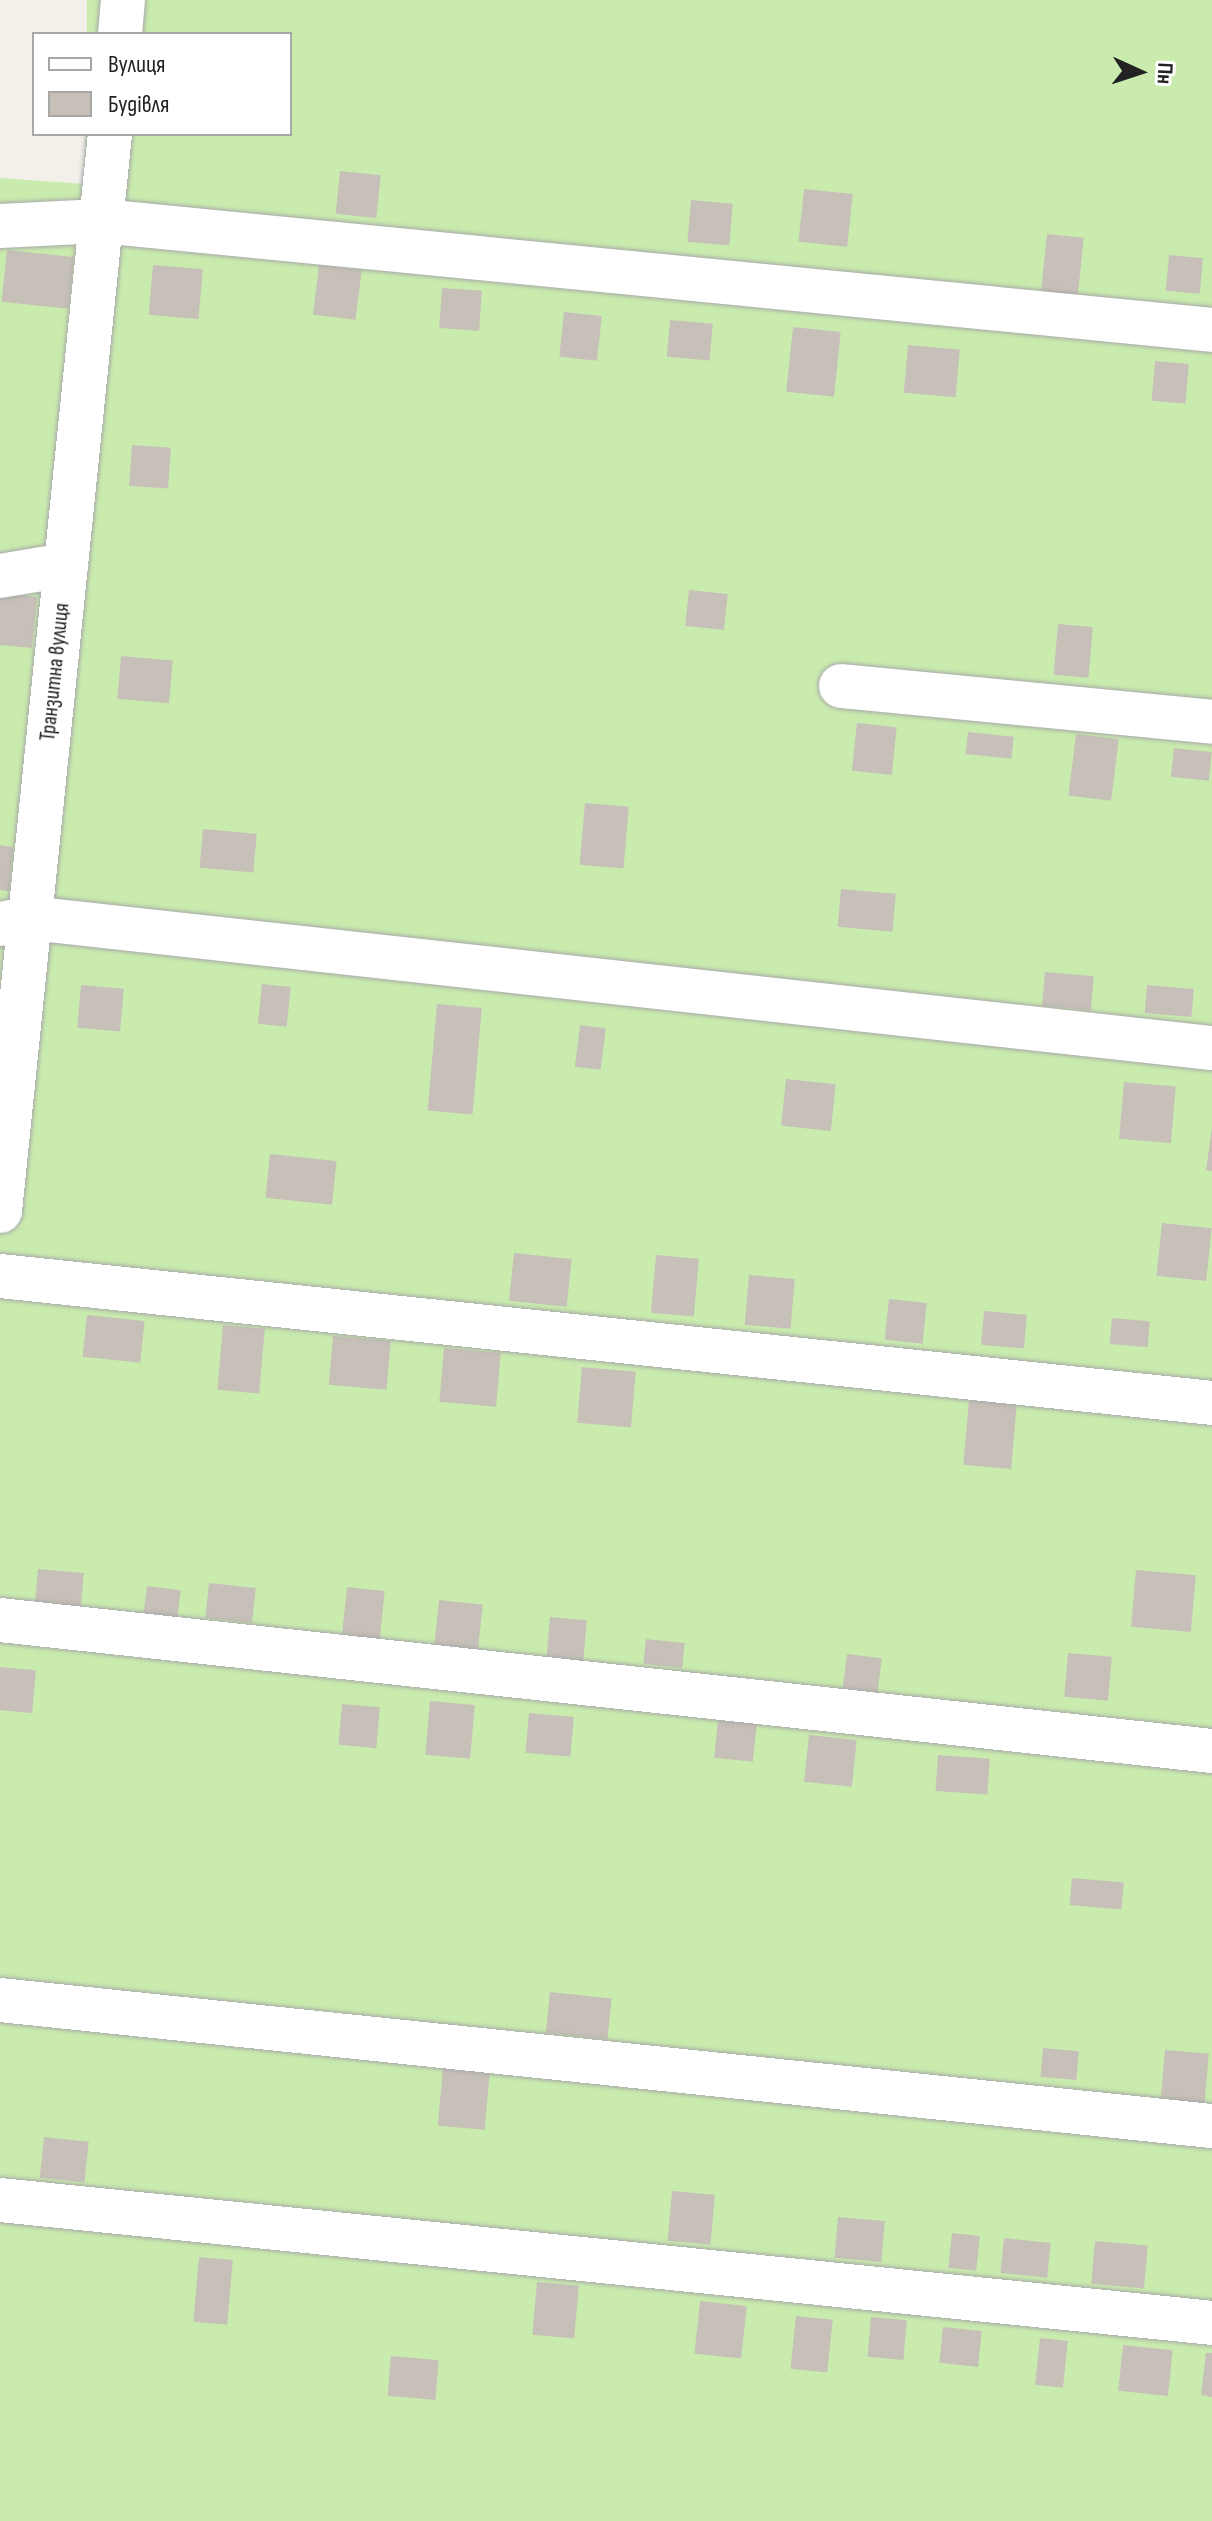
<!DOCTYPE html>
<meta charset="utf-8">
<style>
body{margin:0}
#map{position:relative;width:1212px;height:2521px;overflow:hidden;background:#f2f0e9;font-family:"Sofia Sans Condensed",sans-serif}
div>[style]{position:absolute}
.grass>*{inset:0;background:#c9ecae}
.building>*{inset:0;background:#c7c0b8;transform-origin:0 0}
.roads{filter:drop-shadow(0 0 2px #a9a9a9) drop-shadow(0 0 2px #a9a9a9)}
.street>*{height:44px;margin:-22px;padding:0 22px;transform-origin:22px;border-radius:22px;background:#fff}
span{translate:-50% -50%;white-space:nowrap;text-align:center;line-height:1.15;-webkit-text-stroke:7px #fff;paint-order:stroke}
.street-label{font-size:22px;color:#222}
.legend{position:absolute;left:32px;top:32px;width:260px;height:104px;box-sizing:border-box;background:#fff;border:2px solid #a7a7a7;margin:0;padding:10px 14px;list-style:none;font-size:24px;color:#222}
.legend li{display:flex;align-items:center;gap:16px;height:40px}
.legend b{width:40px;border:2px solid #a7a7a7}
.north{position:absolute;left:1100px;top:32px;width:80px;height:80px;-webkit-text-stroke:6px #fff;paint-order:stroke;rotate:93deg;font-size:22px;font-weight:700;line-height:32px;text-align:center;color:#222}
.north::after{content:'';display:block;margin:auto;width:28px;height:36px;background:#222;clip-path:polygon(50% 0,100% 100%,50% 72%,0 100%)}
</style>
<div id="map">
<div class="grass">
<div style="clip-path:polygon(87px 0,1212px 0,1212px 2521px,0 2521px,0 178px,85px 184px,85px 134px,290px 134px,290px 34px,87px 34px)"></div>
</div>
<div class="building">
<div style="left:340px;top:171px;width:41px;height:43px;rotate:6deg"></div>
<div style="left:804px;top:189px;width:49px;height:53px;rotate:6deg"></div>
<div style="left:691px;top:200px;width:42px;height:42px;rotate:5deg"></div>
<div style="left:1047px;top:234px;width:37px;height:64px;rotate:6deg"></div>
<div style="left:7px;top:250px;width:67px;height:52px;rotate:6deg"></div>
<div style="left:1169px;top:255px;width:34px;height:36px;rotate:5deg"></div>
<div style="left:153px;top:265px;width:50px;height:50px;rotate:5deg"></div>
<div style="left:319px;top:265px;width:43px;height:50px;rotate:7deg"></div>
<div style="left:442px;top:288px;width:40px;height:40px;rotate:4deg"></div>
<div style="left:564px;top:312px;width:38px;height:45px;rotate:6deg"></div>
<div style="left:670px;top:320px;width:43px;height:37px;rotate:5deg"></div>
<div style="left:793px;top:327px;width:48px;height:65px;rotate:6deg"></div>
<div style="left:908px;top:345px;width:52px;height:48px;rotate:5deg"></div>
<div style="left:1155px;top:361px;width:34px;height:40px;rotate:5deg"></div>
<div style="left:132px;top:445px;width:39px;height:41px;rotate:4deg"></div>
<div style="left:689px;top:590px;width:39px;height:36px;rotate:6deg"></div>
<div style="clip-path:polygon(0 593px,37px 597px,32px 648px,0 645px)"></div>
<div style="left:1058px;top:624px;width:35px;height:51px;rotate:5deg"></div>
<div style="left:121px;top:656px;width:52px;height:43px;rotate:5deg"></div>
<div style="left:857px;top:723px;width:40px;height:48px;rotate:6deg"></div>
<div style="left:968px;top:732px;width:46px;height:22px;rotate:6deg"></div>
<div style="left:1076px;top:734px;width:43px;height:62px;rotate:7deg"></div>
<div style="left:1174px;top:748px;width:38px;height:29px;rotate:6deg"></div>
<div style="left:585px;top:803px;width:44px;height:62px;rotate:5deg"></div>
<div style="left:203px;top:829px;width:54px;height:39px;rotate:5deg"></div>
<div style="clip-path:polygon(0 845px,13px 847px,9px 891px,0 890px)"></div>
<div style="left:841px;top:889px;width:55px;height:38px;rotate:5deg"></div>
<div style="left:1045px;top:972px;width:49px;height:34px;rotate:5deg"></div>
<div style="left:262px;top:984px;width:29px;height:40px;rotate:6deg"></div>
<div style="left:81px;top:985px;width:43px;height:43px;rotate:5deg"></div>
<div style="left:1147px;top:985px;width:47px;height:28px;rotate:5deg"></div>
<div style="left:437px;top:1004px;width:45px;height:107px;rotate:5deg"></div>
<div style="left:580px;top:1025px;width:26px;height:42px;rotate:7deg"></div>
<div style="left:786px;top:1079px;width:50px;height:47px;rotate:6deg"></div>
<div style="left:1124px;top:1082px;width:52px;height:57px;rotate:5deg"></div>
<div style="clip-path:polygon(1212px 1128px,1212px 1171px,1206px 1170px)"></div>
<div style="left:270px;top:1154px;width:67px;height:44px;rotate:6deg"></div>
<div style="left:1162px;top:1223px;width:50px;height:53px;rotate:6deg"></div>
<div style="left:514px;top:1253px;width:58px;height:48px;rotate:6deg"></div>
<div style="left:656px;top:1255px;width:43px;height:58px;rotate:5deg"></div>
<div style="left:749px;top:1275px;width:46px;height:50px;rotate:5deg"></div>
<div style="left:889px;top:1299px;width:38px;height:41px;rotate:6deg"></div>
<div style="left:984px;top:1311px;width:43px;height:34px;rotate:5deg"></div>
<div style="left:87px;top:1315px;width:58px;height:42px;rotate:6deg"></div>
<div style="left:1112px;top:1318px;width:38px;height:26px;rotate:5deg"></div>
<div style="left:223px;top:1325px;width:42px;height:65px;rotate:5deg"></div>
<div style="left:333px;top:1336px;width:58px;height:49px;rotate:5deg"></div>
<div style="left:444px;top:1348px;width:57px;height:54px;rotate:5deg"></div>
<div style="left:582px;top:1367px;width:54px;height:56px;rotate:5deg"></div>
<div style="left:969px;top:1400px;width:48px;height:65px;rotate:5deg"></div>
<div style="left:38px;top:1569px;width:46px;height:37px;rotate:5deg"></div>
<div style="left:1136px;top:1570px;width:60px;height:57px;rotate:5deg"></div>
<div style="left:209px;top:1583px;width:47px;height:35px;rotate:6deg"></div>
<div style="left:147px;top:1586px;width:34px;height:28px;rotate:7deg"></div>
<div style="left:347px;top:1587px;width:38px;height:48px;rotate:6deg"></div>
<div style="left:439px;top:1600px;width:44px;height:48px;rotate:6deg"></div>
<div style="left:550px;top:1617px;width:37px;height:43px;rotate:5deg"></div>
<div style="left:646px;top:1639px;width:39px;height:25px;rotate:6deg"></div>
<div style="left:1068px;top:1653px;width:44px;height:44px;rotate:5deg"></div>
<div style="left:847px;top:1654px;width:35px;height:35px;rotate:7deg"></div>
<div style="left:0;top:1667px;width:36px;height:43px;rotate:5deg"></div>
<div style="left:430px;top:1701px;width:45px;height:54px;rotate:5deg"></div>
<div style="left:342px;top:1704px;width:38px;height:41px;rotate:5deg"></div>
<div style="left:529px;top:1713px;width:45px;height:40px;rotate:5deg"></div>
<div style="left:718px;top:1720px;width:39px;height:38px;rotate:6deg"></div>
<div style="left:809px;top:1735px;width:48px;height:47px;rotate:6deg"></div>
<div style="left:938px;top:1755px;width:52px;height:36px;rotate:4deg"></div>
<div style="left:1072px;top:1878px;width:52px;height:27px;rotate:5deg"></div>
<div style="left:550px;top:1992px;width:62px;height:41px;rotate:6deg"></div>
<div style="left:1043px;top:2048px;width:36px;height:29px;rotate:5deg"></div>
<div style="left:1165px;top:2050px;width:44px;height:52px;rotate:5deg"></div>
<div style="left:443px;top:2067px;width:47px;height:59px;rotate:5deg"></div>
<div style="left:44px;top:2137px;width:45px;height:41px;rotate:6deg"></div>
<div style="left:672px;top:2191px;width:43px;height:50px;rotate:5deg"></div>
<div style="left:838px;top:2217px;width:47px;height:41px;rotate:5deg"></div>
<div style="left:952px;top:2233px;width:28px;height:35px;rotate:6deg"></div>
<div style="left:1004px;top:2238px;width:47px;height:35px;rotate:6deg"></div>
<div style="left:1095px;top:2241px;width:53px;height:43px;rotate:5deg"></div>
<div style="left:199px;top:2257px;width:34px;height:65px;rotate:5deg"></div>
<div style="left:537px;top:2282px;width:42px;height:53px;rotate:5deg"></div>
<div style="left:700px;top:2301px;width:47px;height:53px;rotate:6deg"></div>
<div style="left:796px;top:2316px;width:37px;height:53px;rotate:6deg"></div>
<div style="left:871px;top:2317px;width:36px;height:40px;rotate:5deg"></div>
<div style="left:943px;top:2327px;width:39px;height:36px;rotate:6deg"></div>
<div style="left:1040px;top:2338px;width:28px;height:47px;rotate:6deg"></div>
<div style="left:1123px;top:2345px;width:50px;height:46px;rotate:6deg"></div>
<div style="clip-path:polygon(1206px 2353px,1212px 2353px,1212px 2397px,1201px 2395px)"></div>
<div style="left:391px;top:2356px;width:48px;height:40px;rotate:5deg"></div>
</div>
<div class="roads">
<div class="street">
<div style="left:120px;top:34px;width:34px;rotate:-85deg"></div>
<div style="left:0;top:226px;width:101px;rotate:-2.8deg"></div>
<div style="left:101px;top:221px;width:1116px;rotate:5.6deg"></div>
<div style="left:0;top:576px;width:67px;rotate:-9.5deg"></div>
<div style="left:841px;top:686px;width:373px;rotate:5.5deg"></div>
<div style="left:0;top:924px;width:31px;rotate:-11deg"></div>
<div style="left:30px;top:918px;width:1189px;rotate:6.28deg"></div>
<div style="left:0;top:1211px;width:1083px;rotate:-84.17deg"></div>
<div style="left:0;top:1276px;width:1219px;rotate:5.98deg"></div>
<div style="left:0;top:1620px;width:1219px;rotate:6.17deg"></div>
<div style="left:0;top:2000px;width:1219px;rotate:5.94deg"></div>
<div style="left:0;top:2200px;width:1218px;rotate:5.79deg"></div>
</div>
</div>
<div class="street-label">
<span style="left:55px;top:672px;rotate:-84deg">Транзитна вулиця</span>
</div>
<ul class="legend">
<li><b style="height:10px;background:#fff"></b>Вулиця</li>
<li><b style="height:22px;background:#c7c0b8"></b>Будівля</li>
</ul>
<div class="north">Пн</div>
</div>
